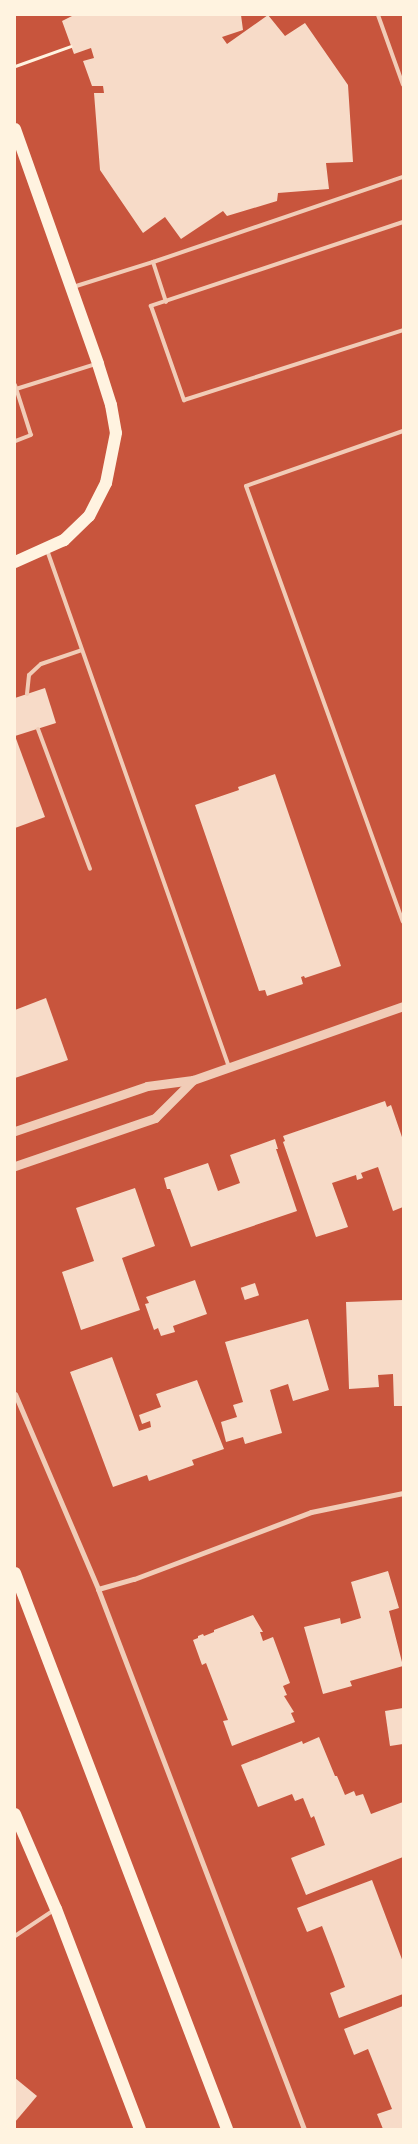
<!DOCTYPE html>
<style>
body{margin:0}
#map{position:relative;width:418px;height:2144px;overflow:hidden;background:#c8553d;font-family:Mulish,sans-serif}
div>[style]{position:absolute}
.building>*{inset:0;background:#f7dbc8;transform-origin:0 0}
.path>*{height:3px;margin:-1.5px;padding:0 1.5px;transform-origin:1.5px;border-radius:1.5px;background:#fff3e0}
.service>*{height:4px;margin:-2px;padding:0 2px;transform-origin:2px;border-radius:2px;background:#f1ccb7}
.minor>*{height:5px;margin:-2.5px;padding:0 2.5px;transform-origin:2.5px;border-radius:2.5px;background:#f1ccb7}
.tertiary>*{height:9px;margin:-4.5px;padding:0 4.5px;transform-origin:4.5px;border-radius:4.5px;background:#f1ccb7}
.primary>*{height:12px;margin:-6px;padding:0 6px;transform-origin:6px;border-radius:6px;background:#fff3e0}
span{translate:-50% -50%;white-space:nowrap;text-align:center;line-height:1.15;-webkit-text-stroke:4px #fff3e0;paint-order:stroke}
.frame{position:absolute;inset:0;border:16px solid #fff3e0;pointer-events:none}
</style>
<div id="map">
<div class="building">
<div style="clip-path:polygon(74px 15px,241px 15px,243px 30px,222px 37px,227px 44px,268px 15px,285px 36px,305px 23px,348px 85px,353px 162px,326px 163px,329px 189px,278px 193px,277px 201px,227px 216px,223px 211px,181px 239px,165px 217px,143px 233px,100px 170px,94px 93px,104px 93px,103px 86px,92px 86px,83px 61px,94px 58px,91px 48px,74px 54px,62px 21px)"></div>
<div style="clip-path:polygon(45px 688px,56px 723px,15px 736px,15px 698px)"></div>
<div style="clip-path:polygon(15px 736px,45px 817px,15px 828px)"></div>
<div style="clip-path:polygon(275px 774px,341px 966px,305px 978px,304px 976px,301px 977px,303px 984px,267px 996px,265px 990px,259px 991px,195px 805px,239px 790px,238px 787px)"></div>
<div style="clip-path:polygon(46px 998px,68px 1060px,15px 1078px,15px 1010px)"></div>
<div style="clip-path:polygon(385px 1101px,387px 1107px,391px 1105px,403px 1140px,403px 1207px,393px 1211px,378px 1167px,361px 1173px,363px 1178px,357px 1180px,356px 1175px,332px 1183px,348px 1227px,316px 1237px,283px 1142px,285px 1141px,283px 1136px)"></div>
<div style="clip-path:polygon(275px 1139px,278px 1149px,276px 1149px,297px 1211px,191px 1247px,170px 1189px,167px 1189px,164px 1178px,208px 1163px,218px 1191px,240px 1183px,230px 1155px)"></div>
<div style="clip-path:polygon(135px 1188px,155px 1246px,122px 1258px,140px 1310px,81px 1330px,62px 1272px,94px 1261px,76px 1208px)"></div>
<div style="clip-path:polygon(195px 1280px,207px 1314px,173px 1326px,175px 1332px,161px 1336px,158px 1328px,154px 1330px,145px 1304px,149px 1303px,146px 1297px)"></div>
<div style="left:255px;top:1283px;width:13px;height:15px;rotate:72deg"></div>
<div style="clip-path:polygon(403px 1300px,403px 1406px,394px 1406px,393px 1374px,378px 1375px,379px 1387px,349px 1389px,346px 1302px)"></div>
<div style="clip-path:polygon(308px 1319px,329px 1390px,293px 1401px,288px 1384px,270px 1390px,282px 1433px,245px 1444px,243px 1437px,226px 1442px,221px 1422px,237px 1417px,233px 1405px,243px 1402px,225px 1342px)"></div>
<div style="clip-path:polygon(112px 1357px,139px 1431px,151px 1427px,150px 1421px,142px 1424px,139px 1415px,161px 1407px,156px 1394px,197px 1380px,224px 1449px,192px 1460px,194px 1465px,149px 1481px,147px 1475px,113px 1487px,70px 1372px)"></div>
<div style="clip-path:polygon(388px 1571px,399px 1608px,389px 1611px,403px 1666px,350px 1681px,352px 1686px,323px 1694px,304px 1627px,340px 1618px,341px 1624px,361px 1618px,351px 1582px)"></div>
<div style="clip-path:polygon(253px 1615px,263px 1632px,260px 1632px,263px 1641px,273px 1637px,290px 1683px,283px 1686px,287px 1695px,284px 1696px,294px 1712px,291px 1713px,295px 1722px,232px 1746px,223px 1721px,228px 1720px,206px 1663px,202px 1665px,193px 1640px,198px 1638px,198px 1636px,203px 1634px,204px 1636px,214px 1632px,214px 1630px)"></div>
<div style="clip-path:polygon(403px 1708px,403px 1744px,390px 1746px,385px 1711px)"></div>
<div style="clip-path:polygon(319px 1737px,335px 1776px,337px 1776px,345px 1795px,354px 1791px,356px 1796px,363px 1794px,371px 1814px,403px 1802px,403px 1857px,306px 1895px,291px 1858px,325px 1845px,314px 1816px,311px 1818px,303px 1798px,295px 1801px,292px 1794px,258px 1807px,241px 1765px,302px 1741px,303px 1744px)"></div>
<div style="clip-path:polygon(372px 1880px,403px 1962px,403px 1994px,339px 2018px,330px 1993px,345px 1987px,334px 1957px,322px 1926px,307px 1932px,297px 1908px)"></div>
<div style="clip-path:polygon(403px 2006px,403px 2129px,383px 2129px,377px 2114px,392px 2109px,368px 2049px,354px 2055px,344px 2029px)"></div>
<div style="clip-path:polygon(15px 2078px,37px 2096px,15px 2122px)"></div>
</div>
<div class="path">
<div style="left:15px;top:66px;width:59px;rotate:-19.7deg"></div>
</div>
<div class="service">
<div style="left:378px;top:15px;width:74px;rotate:70.3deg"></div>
<div style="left:403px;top:222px;width:266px;rotate:161.6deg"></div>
<div style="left:151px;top:306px;width:100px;rotate:70.7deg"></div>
<div style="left:184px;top:400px;width:230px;rotate:-17.7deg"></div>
<div style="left:153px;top:262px;width:264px;rotate:-18.8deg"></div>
<div style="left:73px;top:287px;width:84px;rotate:-17.4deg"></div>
<div style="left:153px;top:262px;width:42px;rotate:72deg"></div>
<div style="left:15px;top:385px;width:52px;rotate:72.3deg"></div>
<div style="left:31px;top:435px;width:17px;rotate:159deg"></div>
<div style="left:16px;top:389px;width:84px;rotate:-17.4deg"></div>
<div style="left:403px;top:431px;width:166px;rotate:160.7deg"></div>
<div style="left:246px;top:486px;width:463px;rotate:70.2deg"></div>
<div style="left:47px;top:550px;width:548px;rotate:70.61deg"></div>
<div style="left:27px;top:694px;width:19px;rotate:-84deg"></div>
<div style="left:29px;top:675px;width:16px;rotate:-43deg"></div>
<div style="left:41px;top:664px;width:43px;rotate:-18.9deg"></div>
<div style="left:38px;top:729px;width:149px;rotate:69.6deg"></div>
<div style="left:15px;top:1936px;width:47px;rotate:-33.7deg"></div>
</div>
<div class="minor">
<div style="left:15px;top:1394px;width:212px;rotate:66.9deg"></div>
<div style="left:98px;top:1589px;width:578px;rotate:69.12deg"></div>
<div style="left:98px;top:1589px;width:37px;rotate:-16deg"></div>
<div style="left:134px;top:1579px;width:189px;rotate:-20.7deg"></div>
<div style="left:311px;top:1512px;width:94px;rotate:-11.7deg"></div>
</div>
<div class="tertiary">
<div style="left:15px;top:1131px;width:139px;rotate:-18.8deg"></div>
<div style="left:147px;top:1086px;width:46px;rotate:-7.4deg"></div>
<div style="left:193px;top:1080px;width:223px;rotate:-19.4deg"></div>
<div style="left:15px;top:1166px;width:148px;rotate:-18.9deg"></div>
<div style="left:155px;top:1118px;width:54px;rotate:-45deg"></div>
</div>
<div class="primary">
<div style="left:15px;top:129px;width:249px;rotate:70.5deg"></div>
<div style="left:98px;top:364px;width:43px;rotate:72.4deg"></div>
<div style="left:111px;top:405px;width:28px;rotate:80deg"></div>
<div style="left:116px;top:433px;width:51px;rotate:101.3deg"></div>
<div style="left:106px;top:483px;width:37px;rotate:117deg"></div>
<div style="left:89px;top:516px;width:35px;rotate:136deg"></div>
<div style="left:64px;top:540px;width:54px;rotate:155.8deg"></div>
<div style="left:15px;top:1573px;width:595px;rotate:69.13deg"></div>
<div style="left:15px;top:1814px;width:103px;rotate:66.7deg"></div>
<div style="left:56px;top:1909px;width:235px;rotate:69.1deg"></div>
</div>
<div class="frame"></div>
</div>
